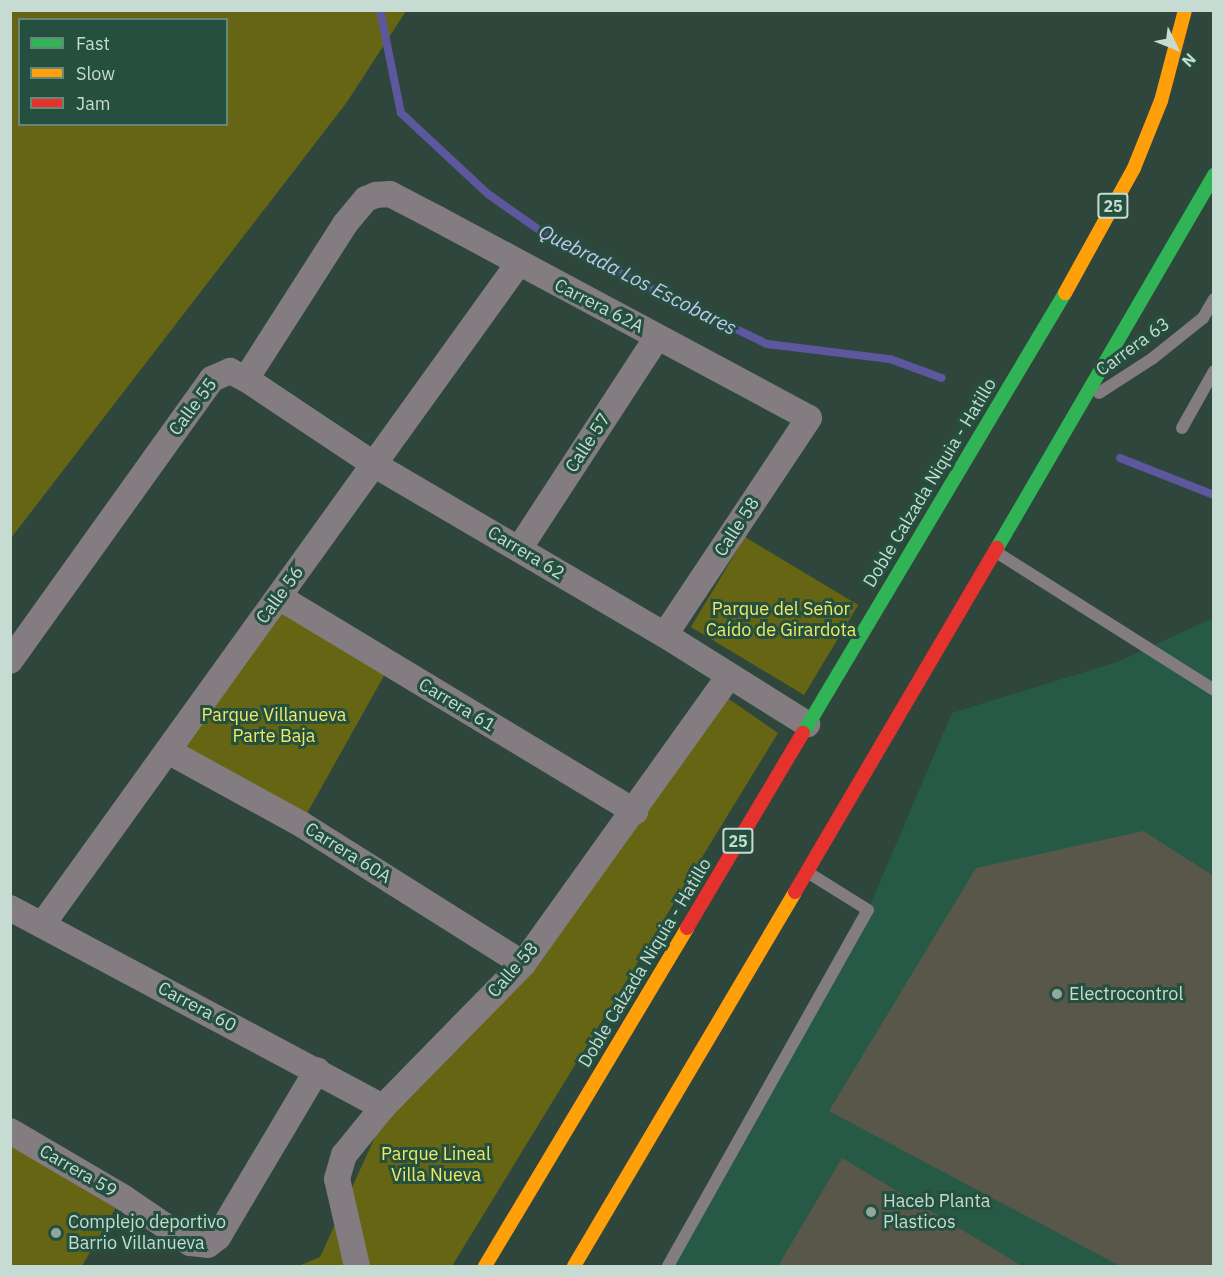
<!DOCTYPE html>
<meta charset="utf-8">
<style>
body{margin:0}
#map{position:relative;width:1224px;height:1277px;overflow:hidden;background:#2f463d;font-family:"IBM Plex Sans",sans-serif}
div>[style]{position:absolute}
.built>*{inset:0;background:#275947}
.green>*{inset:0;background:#666513;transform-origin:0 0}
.stream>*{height:8px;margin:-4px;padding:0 4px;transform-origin:4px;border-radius:4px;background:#5d579d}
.building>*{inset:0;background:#59574a}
.lane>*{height:12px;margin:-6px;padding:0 6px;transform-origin:6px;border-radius:6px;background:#837c81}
.street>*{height:26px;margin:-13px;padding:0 13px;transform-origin:13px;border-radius:13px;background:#837c81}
.fast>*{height:14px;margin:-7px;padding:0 7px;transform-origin:7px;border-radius:7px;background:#30b455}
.slow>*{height:14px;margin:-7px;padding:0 7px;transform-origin:7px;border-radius:7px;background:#ff9f0a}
.jam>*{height:14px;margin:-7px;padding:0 7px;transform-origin:7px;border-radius:7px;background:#e5322d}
.dots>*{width:16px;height:16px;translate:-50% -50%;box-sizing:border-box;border:3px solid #255040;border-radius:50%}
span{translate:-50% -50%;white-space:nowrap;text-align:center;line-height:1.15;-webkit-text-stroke:6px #255040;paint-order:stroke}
.shield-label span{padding:2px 4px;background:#255040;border:2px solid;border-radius:4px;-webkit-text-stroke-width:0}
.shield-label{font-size:16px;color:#c6dcd2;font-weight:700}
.street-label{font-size:18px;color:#c6dcd2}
.park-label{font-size:18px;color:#efe967}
.poi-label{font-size:18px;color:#c6dcd2}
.left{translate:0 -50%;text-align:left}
.water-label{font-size:20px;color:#c5c4ef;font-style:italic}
.frame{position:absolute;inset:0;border:12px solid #c6dcd2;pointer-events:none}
.legend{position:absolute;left:18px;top:18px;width:210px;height:108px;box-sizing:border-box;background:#255040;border:2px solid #65887a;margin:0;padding:8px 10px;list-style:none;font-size:18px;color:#c6dcd2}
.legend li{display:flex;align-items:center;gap:12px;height:30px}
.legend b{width:30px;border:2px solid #65887a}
.north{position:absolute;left:1146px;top:18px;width:60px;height:60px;-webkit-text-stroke:4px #255040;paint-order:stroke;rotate:133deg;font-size:16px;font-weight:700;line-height:24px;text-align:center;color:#c6dcd2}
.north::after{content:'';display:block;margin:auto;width:21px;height:27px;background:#c6dcd2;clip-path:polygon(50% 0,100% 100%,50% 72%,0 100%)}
</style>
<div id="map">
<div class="built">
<div style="clip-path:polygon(1213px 618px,1213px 1266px,668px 1266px,868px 910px,952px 713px,1117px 662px)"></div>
</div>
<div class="green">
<div style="clip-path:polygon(evenodd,11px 10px,406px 11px,347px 102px,11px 538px,11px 10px,20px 20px,226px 20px,226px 124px,20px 124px,20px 20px)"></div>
<div style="left:745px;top:537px;width:132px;height:105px;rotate:31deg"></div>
<div style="clip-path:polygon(279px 597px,390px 665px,301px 824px,168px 751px)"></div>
<div style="clip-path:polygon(720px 693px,778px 733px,452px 1266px,299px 1266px,320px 1257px,381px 1124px)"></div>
<div style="clip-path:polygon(10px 1135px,121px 1199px,82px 1266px,11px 1266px)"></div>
</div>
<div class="stream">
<div style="left:380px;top:10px;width:105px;rotate:78.5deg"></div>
<div style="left:401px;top:113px;width:119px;rotate:43deg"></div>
<div style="left:488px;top:194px;width:83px;rotate:35.2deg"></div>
<div style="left:556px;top:242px;width:234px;rotate:25.8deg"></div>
<div style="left:767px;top:344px;width:124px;rotate:7deg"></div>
<div style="left:890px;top:359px;width:55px;rotate:20.1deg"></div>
<div style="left:1120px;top:458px;width:101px;rotate:21.5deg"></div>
</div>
<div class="building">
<div style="clip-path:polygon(1143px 831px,1214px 876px,1214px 1266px,1120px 1266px,829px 1111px,976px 868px)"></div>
<div style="clip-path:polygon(842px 1158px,1022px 1266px,778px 1266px)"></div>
</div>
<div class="lane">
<div style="left:1099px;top:393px;width:64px;rotate:-32.9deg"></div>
<div style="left:1153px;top:358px;width:64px;rotate:-38.7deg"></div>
<div style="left:1203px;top:318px;width:22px;rotate:-60deg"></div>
<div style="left:1182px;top:428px;width:65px;rotate:-60.7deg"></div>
<div style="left:996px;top:552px;width:258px;rotate:32.3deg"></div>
<div style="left:668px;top:1266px;width:408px;rotate:-60.7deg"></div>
<div style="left:868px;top:910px;width:72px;rotate:-148.1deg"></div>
</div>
<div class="street">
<div style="left:246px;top:379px;width:155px;rotate:33.7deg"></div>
<div style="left:375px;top:465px;width:336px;rotate:30.4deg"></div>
<div style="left:665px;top:635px;width:168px;rotate:32.1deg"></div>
<div style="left:519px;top:549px;width:253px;rotate:-56.9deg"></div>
<div style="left:279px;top:597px;width:416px;rotate:31.1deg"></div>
<div style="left:10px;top:661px;width:347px;rotate:-54.4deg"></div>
<div style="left:212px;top:379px;width:20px;rotate:-24deg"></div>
<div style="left:230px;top:371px;width:18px;rotate:27deg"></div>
<div style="left:246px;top:379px;width:184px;rotate:-57.4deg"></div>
<div style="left:345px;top:224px;width:33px;rotate:-50deg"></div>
<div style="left:366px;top:199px;width:11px;rotate:-22deg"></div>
<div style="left:376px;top:195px;width:14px;rotate:-4deg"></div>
<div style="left:390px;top:194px;width:52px;rotate:27.6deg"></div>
<div style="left:436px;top:218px;width:423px;rotate:28.2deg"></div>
<div style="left:809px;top:418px;width:260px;rotate:123.6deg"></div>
<div style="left:168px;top:751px;width:152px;rotate:28.8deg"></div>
<div style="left:301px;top:824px;width:262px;rotate:32.2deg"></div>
<div style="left:10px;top:908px;width:423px;rotate:28.1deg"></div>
<div style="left:42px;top:925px;width:815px;rotate:-54.24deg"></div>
<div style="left:10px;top:1131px;width:132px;rotate:30.4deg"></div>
<div style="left:124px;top:1198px;width:80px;rotate:34.3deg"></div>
<div style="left:190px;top:1243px;width:18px;rotate:6deg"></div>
<div style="left:208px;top:1245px;width:13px;rotate:-39deg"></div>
<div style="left:218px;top:1237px;width:194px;rotate:-59.3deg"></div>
<div style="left:357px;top:1266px;width:89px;rotate:-102.9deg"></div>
<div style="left:337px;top:1179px;width:25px;rotate:-74deg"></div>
<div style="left:344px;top:1155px;width:62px;rotate:-50.9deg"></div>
<div style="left:383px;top:1107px;width:200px;rotate:-45.6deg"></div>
<div style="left:523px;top:964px;width:354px;rotate:-54.4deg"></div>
</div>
<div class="fast">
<div style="left:997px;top:548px;width:432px;rotate:-59.8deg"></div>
<div style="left:803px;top:733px;width:512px;rotate:-59.23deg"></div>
</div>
<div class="slow">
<div style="left:1065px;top:293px;width:143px;rotate:-61.1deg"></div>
<div style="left:1134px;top:168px;width:72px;rotate:-68.1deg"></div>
<div style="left:1161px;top:101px;width:94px;rotate:-75.2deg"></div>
<div style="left:485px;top:1266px;width:394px;rotate:-59.1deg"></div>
<div style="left:574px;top:1266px;width:434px;rotate:-59.4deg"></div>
</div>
<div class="jam">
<div style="left:795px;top:892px;width:399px;rotate:-59.6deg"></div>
<div style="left:687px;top:928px;width:227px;rotate:-59.3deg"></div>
</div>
<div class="dots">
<div style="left:1057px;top:994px;background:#91a89e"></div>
<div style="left:871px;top:1212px;background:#91a89e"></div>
<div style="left:56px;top:1233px;background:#91a89e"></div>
</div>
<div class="shield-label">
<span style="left:1113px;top:206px">25</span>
<span style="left:738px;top:841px">25</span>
</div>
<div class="street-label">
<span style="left:599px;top:306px;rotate:27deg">Carrera 62A</span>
<span style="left:1133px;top:347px;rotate:-36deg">Carrera 63</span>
<span style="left:193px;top:407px;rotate:-53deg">Calle 55</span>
<span style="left:588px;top:443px;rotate:-57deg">Calle 57</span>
<span style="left:930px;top:483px;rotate:-59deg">Doble Calzada Niquia - Hatillo</span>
<span style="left:737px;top:527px;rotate:-57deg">Calle 58</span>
<span style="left:526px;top:553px;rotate:31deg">Carrera 62</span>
<span style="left:280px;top:595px;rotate:-54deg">Calle 56</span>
<span style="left:457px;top:705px;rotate:31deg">Carrera 61</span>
<span style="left:348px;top:853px;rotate:32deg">Carrera 60A</span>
<span style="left:645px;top:963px;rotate:-59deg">Doble Calzada Niquia - Hatillo</span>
<span style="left:513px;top:970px;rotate:-49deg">Calle 58</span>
<span style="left:197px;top:1007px;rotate:28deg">Carrera 60</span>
<span style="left:78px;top:1171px;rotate:30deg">Carrera 59</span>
</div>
<div class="park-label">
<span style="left:781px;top:620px">Parque del Señor<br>Caído de Girardota</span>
<span style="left:274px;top:726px">Parque Villanueva<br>Parte Baja</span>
<span style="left:436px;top:1165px">Parque Lineal<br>Villa Nueva</span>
</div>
<div class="poi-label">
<span class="left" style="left:1069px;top:994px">Electrocontrol</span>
<span class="left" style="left:883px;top:1212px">Haceb Planta<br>Plasticos</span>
<span class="left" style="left:68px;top:1233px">Complejo deportivo<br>Barrio Villanueva</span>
</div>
<div class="water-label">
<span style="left:638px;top:279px;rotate:27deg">Quebrada Los Escobares</span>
</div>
<div class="frame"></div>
<ul class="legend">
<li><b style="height:8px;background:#30b455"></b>Fast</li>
<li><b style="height:8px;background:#ff9f0a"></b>Slow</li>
<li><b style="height:8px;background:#e5322d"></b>Jam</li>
</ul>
<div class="north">N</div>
</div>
